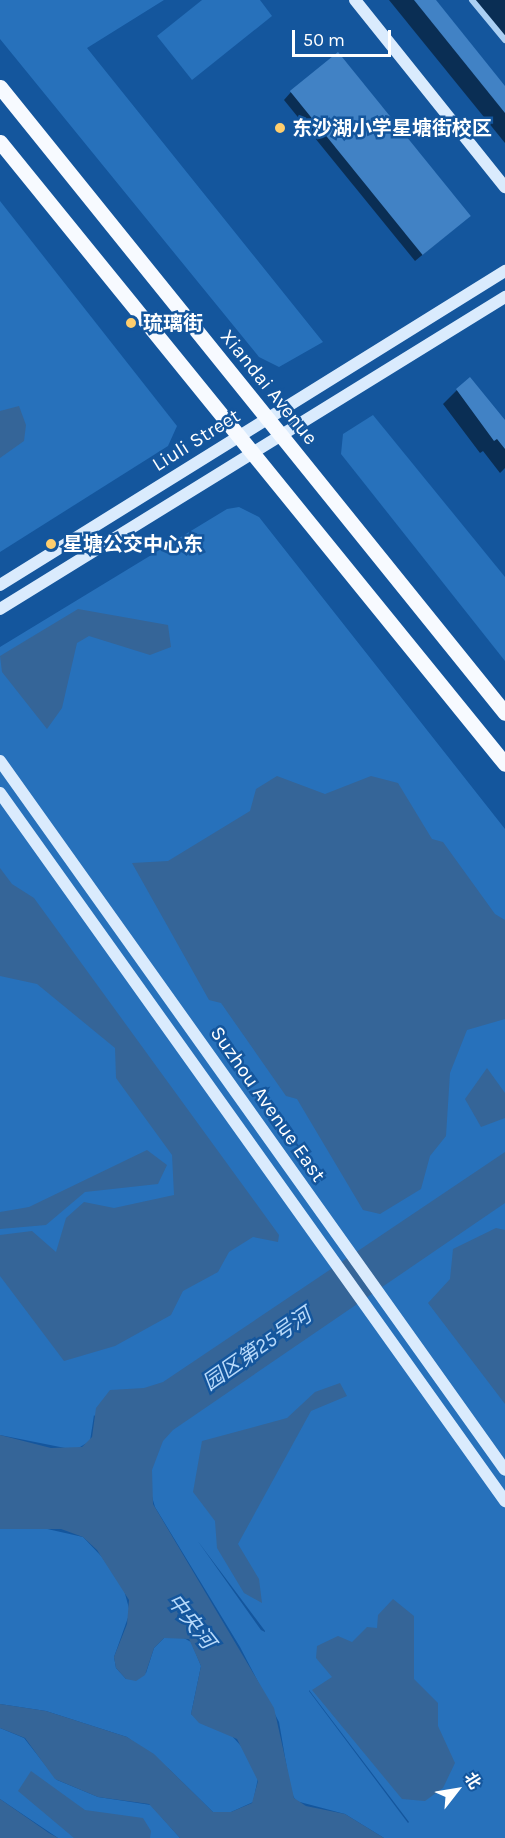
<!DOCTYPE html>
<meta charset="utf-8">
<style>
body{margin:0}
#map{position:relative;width:505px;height:1838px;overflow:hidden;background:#14569d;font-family:Karla,"Noto Sans SC",sans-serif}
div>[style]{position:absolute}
.green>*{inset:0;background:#2771bb}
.water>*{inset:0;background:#356598}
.shadow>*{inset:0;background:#0007}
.building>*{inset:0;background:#4182c5;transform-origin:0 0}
.street>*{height:6px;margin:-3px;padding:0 3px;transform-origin:3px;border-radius:3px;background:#aacff3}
.secondary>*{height:12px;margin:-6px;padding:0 6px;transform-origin:6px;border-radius:6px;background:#daebfd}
.primary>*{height:15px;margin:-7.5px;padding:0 7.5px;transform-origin:7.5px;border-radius:7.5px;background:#f7faff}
.dots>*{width:16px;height:16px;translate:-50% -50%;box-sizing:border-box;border:3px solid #14569d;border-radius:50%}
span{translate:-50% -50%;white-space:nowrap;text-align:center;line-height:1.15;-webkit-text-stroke:5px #14569d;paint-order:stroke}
.poi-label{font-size:20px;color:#fff;font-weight:700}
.left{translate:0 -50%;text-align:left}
.street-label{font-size:20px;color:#fff}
.water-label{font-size:21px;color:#b7d9fa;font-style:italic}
.north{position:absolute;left:427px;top:1760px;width:60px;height:60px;-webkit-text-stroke:4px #14569d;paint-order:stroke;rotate:59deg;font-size:16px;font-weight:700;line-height:24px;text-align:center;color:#fff}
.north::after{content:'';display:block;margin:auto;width:21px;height:27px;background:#fff;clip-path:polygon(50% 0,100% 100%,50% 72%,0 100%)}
.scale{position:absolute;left:292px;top:30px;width:99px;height:27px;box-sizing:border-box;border:3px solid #fff;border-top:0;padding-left:8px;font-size:18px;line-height:21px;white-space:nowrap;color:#fff;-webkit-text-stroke:4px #14569d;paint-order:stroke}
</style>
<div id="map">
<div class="green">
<div style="clip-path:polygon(0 0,164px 0,87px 48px,323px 342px,279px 367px,259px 357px,0 39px)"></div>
<div style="clip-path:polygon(202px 0,260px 0,272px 16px,192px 80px,157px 36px)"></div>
<div style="clip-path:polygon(0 201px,177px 426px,168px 446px,0 552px)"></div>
<div style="clip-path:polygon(373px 415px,505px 577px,505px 661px,341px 454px,343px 434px)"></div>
<div style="clip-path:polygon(evenodd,239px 507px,259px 517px,505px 829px,505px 1838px,384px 1838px,345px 1814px,296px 1801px,291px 1792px,279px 1722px,240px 1647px,155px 1507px,150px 1490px,94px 1415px,90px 1441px,75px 1450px,0 1435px,0 647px,227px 509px,239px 507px,197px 1540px,265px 1631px,265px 1632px,261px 1630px,197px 1540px,239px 507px,309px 1690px,409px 1822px,408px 1823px,309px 1691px,309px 1690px)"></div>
<div style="clip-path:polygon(34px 1526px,83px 1537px,102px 1557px,124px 1590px,130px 1612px,114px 1657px,116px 1668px,126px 1679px,146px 1673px,154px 1648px,164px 1638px,180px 1636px,191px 1642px,201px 1666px,191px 1714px,205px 1725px,230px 1734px,242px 1747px,258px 1778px,253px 1802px,231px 1812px,213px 1812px,169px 1769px,127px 1737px,46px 1711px,0 1704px,0 1529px)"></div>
<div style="clip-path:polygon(0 1728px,24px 1738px,57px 1780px,98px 1797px,151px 1805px,180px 1838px,58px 1838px,0 1799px)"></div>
</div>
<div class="water">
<div style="clip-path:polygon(19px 406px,26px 425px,24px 441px,0 458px,0 411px)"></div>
<div style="clip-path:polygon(78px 609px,168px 625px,171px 647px,150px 655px,89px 636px,77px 643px,62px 708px,47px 729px,2px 672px,0 656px)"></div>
<div style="clip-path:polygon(277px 776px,325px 794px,371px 776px,398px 783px,432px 839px,443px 842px,495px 914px,505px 920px,505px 1019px,467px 1030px,450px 1073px,446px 1136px,430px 1156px,421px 1189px,380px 1214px,363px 1210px,297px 1099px,286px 1096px,221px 1003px,209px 1000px,132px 863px,168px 861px,250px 811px,256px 789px)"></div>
<div style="clip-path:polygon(0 868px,12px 884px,34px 898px,279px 1235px,278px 1242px,253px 1237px,229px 1252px,218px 1272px,183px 1291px,171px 1315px,115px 1346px,64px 1361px,0 1276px,0 1235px,32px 1231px,56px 1252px,66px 1218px,84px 1202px,114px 1208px,174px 1195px,172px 1155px,116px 1078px,115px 1048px,37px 984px,0 976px)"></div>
<div style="clip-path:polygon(487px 1068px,505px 1093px,505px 1118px,481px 1127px,465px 1099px)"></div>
<div style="clip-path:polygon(147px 1150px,167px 1165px,158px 1184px,85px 1192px,46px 1225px,0 1229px,0 1212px,29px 1207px)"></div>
<div style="clip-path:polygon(505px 1152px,505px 1203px,173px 1430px,163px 1441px,152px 1470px,153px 1504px,274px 1708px,294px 1798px,306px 1806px,345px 1814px,384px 1838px,180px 1838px,149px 1804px,98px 1797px,55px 1779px,25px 1738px,0 1728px,0 1704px,46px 1711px,127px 1737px,154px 1754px,213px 1812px,231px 1812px,252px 1803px,258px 1781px,237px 1739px,199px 1723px,191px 1714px,201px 1666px,189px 1639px,164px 1638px,154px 1648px,145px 1675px,136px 1681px,126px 1679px,116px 1668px,114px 1657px,127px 1624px,129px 1600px,97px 1550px,83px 1537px,61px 1529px,0 1529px,0 1435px,51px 1448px,82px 1447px,92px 1437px,96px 1408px,110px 1390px,144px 1388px,163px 1382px)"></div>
<div style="clip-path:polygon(496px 1228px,505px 1230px,505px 1404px,428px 1303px,450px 1279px,453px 1249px)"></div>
<div style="clip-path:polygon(340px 1383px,347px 1396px,311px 1411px,238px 1544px,259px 1579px,262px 1603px,244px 1593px,217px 1548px,215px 1521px,193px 1492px,202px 1441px,287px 1418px,315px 1392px)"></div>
<div style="clip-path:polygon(393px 1599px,414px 1616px,414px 1679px,438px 1703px,438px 1726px,455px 1763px,443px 1788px,425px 1801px,402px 1799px,312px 1690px,332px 1677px,316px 1658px,317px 1646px,338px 1636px,352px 1642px,367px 1627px,377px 1628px,378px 1615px)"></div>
<div style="clip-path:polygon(31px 1771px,85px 1810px,143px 1818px,151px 1831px,150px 1838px,74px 1838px,18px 1791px)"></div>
<div style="clip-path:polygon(0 1799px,49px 1833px,58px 1838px,0 1838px)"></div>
</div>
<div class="shadow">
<div style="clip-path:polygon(389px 0,433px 0,505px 88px,505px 143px)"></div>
<div style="clip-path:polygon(471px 0,505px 0,505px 41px)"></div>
<div style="clip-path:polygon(291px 92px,461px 223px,415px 261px,284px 100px)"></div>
<div style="clip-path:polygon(457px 390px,505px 423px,505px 468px,500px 473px,483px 451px,480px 453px,443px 404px)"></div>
</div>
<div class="building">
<div style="clip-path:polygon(414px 0,436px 0,505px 86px,505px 113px)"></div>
<div style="left:338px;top:52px;width:211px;height:62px;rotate:51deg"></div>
<div style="clip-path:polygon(470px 377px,505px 420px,505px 449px,497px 439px,494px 441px,456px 389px)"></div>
</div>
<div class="street">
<div style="left:472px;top:0;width:52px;rotate:50.5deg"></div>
</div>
<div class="secondary">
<div style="left:355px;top:0;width:240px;rotate:51.3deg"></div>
<div style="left:0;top:585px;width:595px;rotate:-31.87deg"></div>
<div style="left:0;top:609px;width:594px;rotate:-31.71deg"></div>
<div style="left:0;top:761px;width:870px;rotate:54.54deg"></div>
<div style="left:0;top:793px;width:870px;rotate:54.5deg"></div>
</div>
<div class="primary">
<div style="left:0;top:87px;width:804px;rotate:51.11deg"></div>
<div style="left:0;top:142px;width:801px;rotate:50.93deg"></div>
</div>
<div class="dots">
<div style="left:280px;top:128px;background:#ffce6d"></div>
<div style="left:131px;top:323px;background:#ffce6d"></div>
<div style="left:51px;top:544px;background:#ffce6d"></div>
</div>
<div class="poi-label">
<span class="left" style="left:292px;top:128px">东沙湖小学星塘街校区</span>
<span class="left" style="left:143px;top:323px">琉璃街</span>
<span class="left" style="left:63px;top:544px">星塘公交中心东</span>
</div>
<div class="street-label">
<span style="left:269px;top:387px;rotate:51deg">Xiandai Avenue</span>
<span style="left:196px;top:440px;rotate:-32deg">Liuli Street</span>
<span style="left:268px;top:1104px;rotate:55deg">Suzhou Avenue East</span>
</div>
<div class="water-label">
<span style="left:257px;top:1349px;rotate:-35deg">园区第25号河</span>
<span style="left:191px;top:1621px;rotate:52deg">中央河</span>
</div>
<div class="north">北</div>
<div class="scale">50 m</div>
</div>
